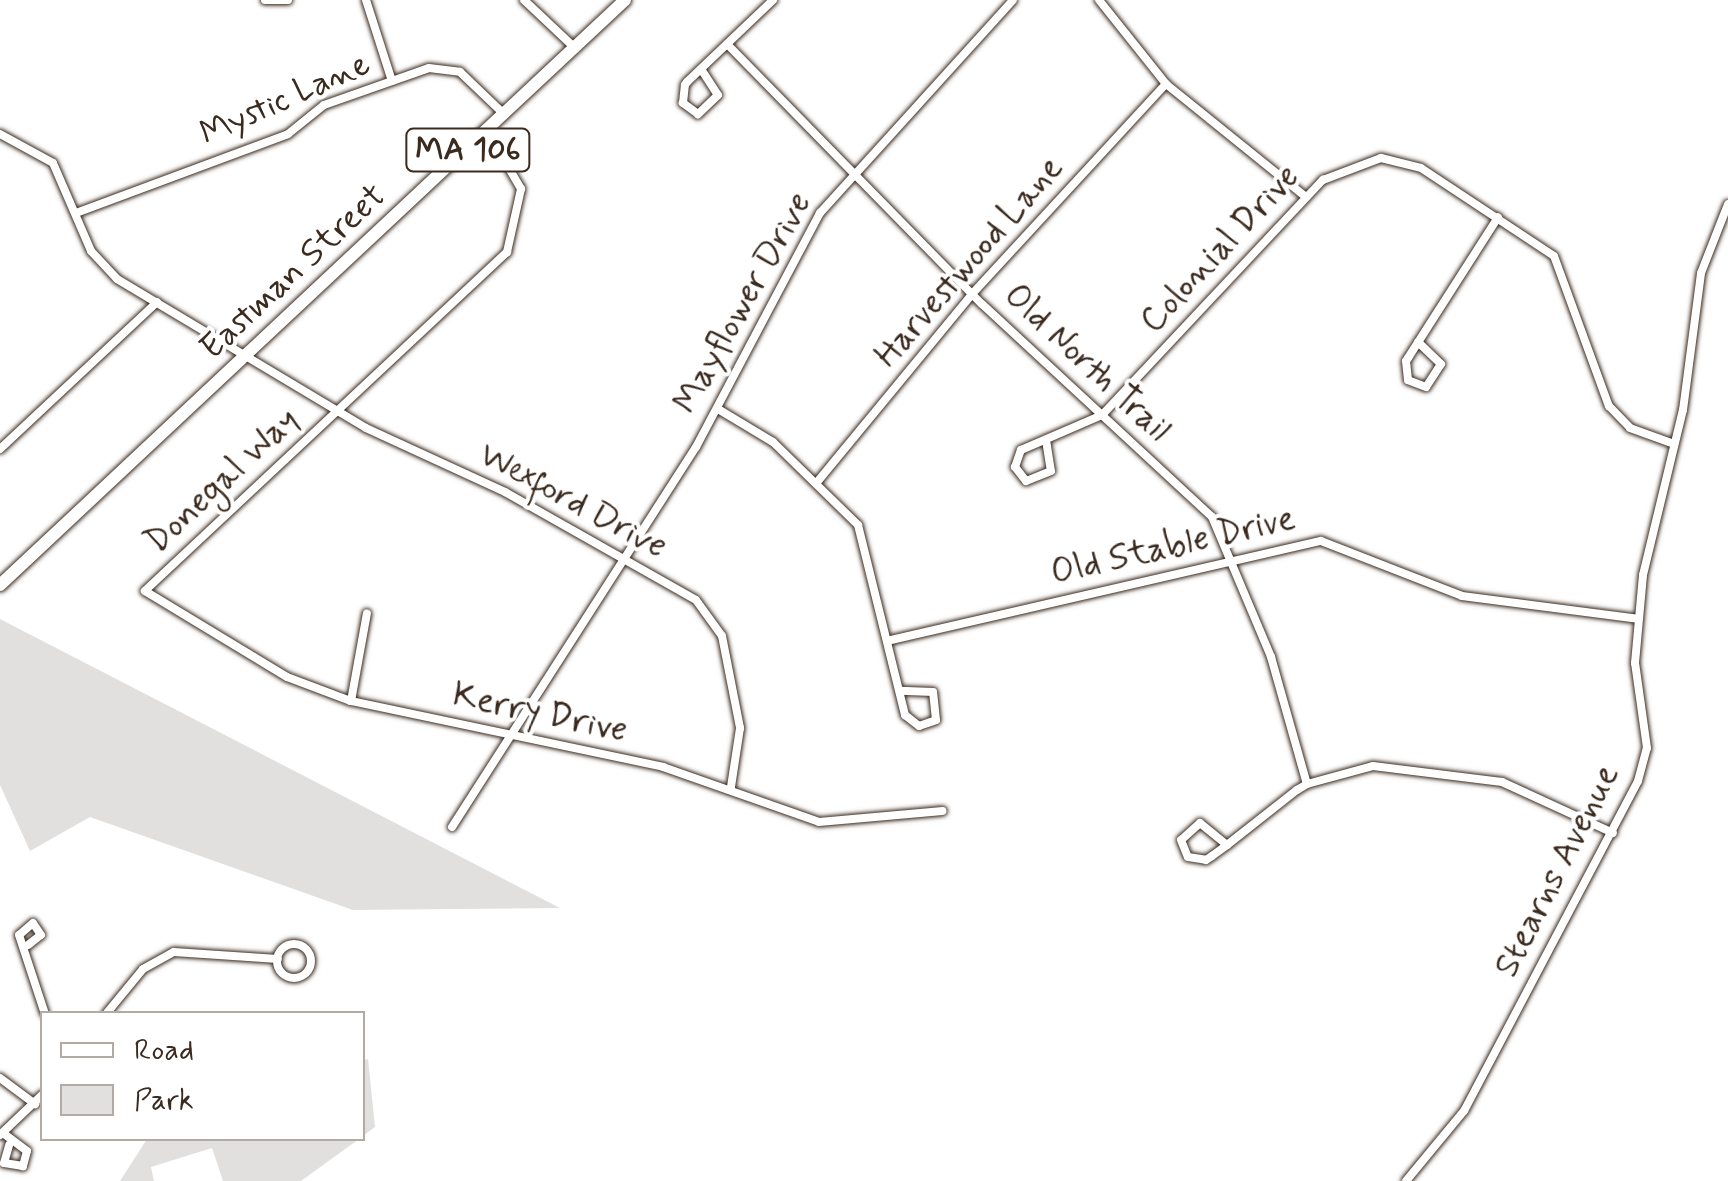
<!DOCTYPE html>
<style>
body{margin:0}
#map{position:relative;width:1728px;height:1181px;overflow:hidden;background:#fff;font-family:Mynerve,sans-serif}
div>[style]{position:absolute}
.green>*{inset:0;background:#e2e0de}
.roads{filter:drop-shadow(0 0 2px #3b2a1e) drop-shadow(0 0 2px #3b2a1e)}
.minor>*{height:8px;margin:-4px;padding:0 4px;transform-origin:4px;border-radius:4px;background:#fff}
.minor>.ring{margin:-4px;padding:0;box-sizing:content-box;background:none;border:8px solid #fff;border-radius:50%}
.primary>*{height:12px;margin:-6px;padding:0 6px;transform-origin:6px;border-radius:6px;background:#fff}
span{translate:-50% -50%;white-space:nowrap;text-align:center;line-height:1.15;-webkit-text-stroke:8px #fff;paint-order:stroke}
.shield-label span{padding:2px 8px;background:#fff;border:2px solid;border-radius:8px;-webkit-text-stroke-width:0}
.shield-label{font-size:32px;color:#3b2a1e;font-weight:700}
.street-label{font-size:35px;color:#3b2a1e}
.legend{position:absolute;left:40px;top:1011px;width:325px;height:130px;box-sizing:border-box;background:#fff;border:2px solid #b1aaa5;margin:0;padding:12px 18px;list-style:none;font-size:30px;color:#3b2a1e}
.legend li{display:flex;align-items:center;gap:20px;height:50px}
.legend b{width:50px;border:2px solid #b1aaa5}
</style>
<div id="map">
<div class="green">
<div style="clip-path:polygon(0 619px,560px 908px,353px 910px,90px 817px,30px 851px,0 785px)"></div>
<div style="clip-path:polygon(368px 1059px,375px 1127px,363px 1136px,363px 1060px)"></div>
<div style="clip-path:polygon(147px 1139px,147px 1138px,359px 1139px,301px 1181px,223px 1181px,212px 1148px,151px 1167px,154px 1181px,120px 1181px)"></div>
</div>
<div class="roads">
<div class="minor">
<div style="left:265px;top:0;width:23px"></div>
<div style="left:366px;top:0;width:85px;rotate:72.2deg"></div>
<div style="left:524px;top:0;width:70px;rotate:43.3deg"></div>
<div style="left:1099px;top:0;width:107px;rotate:51.4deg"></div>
<div style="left:1166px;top:84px;width:180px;rotate:38.9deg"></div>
<div style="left:727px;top:44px;width:364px;rotate:45.6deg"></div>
<div style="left:982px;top:304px;width:313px;rotate:42.8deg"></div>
<div style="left:1212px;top:517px;width:152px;rotate:67.1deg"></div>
<div style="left:1271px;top:657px;width:132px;rotate:74.2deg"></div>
<div style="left:701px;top:69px;width:31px;rotate:57deg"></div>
<div style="left:718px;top:95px;width:28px;rotate:136deg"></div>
<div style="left:698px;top:114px;width:19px;rotate:-144deg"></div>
<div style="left:683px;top:103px;width:18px;rotate:-84deg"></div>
<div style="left:685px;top:85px;width:4px;rotate:-56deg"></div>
<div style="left:687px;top:82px;width:119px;rotate:-43.6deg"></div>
<div style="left:488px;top:132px;width:66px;rotate:59.9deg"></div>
<div style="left:521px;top:189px;width:65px;rotate:102.5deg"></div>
<div style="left:507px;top:252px;width:496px;rotate:136.9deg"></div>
<div style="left:145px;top:591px;width:166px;rotate:31.2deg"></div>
<div style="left:287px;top:677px;width:68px;rotate:20.6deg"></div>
<div style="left:351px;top:701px;width:319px;rotate:11.9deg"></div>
<div style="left:663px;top:767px;width:165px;rotate:19.4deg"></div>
<div style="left:819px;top:822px;width:124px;rotate:-5.1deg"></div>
<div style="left:0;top:134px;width:60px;rotate:28.7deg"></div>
<div style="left:53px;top:163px;width:96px;rotate:66.6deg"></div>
<div style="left:91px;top:251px;width:38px;rotate:47deg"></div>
<div style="left:117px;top:279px;width:290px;rotate:30.9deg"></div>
<div style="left:366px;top:428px;width:153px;rotate:24.7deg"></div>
<div style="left:505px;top:492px;width:219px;rotate:29.5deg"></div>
<div style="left:696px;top:600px;width:44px;rotate:54.2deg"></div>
<div style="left:722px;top:636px;width:94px;rotate:78.9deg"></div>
<div style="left:740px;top:728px;width:60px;rotate:98.7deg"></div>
<div style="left:76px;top:213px;width:226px;rotate:-20.4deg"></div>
<div style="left:288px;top:134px;width:46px;rotate:-38.9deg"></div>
<div style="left:324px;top:105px;width:111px;rotate:-19.4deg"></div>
<div style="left:429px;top:68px;width:31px;rotate:7deg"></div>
<div style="left:460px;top:72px;width:62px;rotate:43.7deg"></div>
<div style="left:1418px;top:342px;width:32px;rotate:44deg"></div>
<div style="left:1441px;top:364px;width:27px;rotate:123deg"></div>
<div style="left:1426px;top:387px;width:19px;rotate:-159deg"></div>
<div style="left:1408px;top:380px;width:19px;rotate:-96deg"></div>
<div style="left:1406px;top:361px;width:4px;rotate:-56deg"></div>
<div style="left:1408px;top:358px;width:167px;rotate:-57.4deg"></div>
<div style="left:718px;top:409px;width:64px;rotate:31deg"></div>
<div style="left:773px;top:442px;width:119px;rotate:44.3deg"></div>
<div style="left:858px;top:525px;width:196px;rotate:76.1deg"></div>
<div style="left:905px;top:715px;width:18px;rotate:38deg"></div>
<div style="left:919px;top:726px;width:18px;rotate:-19deg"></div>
<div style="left:936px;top:720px;width:28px;rotate:-96deg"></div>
<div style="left:933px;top:692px;width:33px;rotate:-178deg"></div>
<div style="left:1046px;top:440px;width:31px;rotate:81deg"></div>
<div style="left:1051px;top:471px;width:27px;rotate:158deg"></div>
<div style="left:1026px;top:481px;width:18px;rotate:-128deg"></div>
<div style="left:1015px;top:467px;width:18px;rotate:-71deg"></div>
<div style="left:1021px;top:450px;width:88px;rotate:-23.4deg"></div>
<div style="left:1102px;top:415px;width:323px;rotate:-46.8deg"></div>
<div style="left:1323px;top:180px;width:62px;rotate:-20.8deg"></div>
<div style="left:1381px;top:158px;width:41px;rotate:14deg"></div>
<div style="left:1421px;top:168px;width:159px;rotate:33.5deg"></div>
<div style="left:1554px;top:256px;width:160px;rotate:69.9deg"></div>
<div style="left:1609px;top:406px;width:30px;rotate:46deg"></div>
<div style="left:1630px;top:428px;width:47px;rotate:20deg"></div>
<div style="left:0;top:449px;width:215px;rotate:-43.1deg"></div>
<div style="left:818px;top:481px;width:242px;rotate:-50.5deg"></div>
<div style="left:972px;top:294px;width:286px;rotate:-47.3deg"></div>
<div style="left:891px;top:640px;width:441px;rotate:-13deg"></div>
<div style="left:1321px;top:541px;width:151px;rotate:21.3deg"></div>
<div style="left:1462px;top:596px;width:177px;rotate:7.4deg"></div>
<div style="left:351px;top:701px;width:89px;rotate:-79.7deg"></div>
<div style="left:452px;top:827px;width:452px;rotate:-57.3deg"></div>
<div style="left:696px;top:447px;width:265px;rotate:-62.1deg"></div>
<div style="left:820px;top:213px;width:287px;rotate:-47.8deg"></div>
<div style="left:1227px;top:845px;width:35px;rotate:-141deg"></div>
<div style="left:1200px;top:823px;width:25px;rotate:138deg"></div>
<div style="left:1181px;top:840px;width:18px;rotate:68deg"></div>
<div style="left:1188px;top:857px;width:18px;rotate:9deg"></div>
<div style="left:1206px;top:860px;width:7px;rotate:-34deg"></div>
<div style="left:1212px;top:856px;width:19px;rotate:-36deg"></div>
<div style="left:1227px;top:845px;width:89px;rotate:-38.2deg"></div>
<div style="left:1297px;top:790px;width:12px;rotate:-31deg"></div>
<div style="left:1307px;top:784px;width:68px;rotate:-15.3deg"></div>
<div style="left:1373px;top:766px;width:130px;rotate:7.1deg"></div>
<div style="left:1502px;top:782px;width:122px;rotate:24.7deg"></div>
<div class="ring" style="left:277px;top:944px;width:26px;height:26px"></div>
<div style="left:28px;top:945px;width:16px;rotate:-38deg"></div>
<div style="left:41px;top:935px;width:14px;rotate:-124deg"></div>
<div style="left:33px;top:923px;width:18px;rotate:139deg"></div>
<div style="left:19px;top:935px;width:83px;rotate:71.8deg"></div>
<div style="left:106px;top:1014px;width:58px;rotate:-50.6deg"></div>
<div style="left:143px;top:969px;width:35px;rotate:-29deg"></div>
<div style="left:174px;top:952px;width:104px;rotate:3.9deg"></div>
<div style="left:0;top:1078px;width:44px;rotate:36.6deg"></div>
<div style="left:3px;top:1133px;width:30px;rotate:37deg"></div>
<div style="left:27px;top:1151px;width:16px;rotate:105deg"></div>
<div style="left:23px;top:1166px;width:19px;rotate:-171deg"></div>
<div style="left:4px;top:1163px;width:19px;rotate:-74deg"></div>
<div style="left:0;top:1135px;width:58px;rotate:-43.6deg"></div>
<div style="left:1406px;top:1181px;width:91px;rotate:-50.4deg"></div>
<div style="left:1464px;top:1111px;width:373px;rotate:-62.2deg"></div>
<div style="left:1638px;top:781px;width:34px;rotate:-75deg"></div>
<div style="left:1647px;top:748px;width:86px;rotate:-98deg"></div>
<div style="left:1635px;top:663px;width:88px;rotate:-84.8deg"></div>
<div style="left:1643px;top:575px;width:170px;rotate:-76.4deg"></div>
<div style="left:1683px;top:410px;width:138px;rotate:-82.5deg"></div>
<div style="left:1701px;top:273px;width:74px;rotate:-68.6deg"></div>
</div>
<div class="primary">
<div style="left:0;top:585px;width:856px;rotate:-43.11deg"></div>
</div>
</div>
<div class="shield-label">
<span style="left:468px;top:150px">MA 106</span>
</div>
<div class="street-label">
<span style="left:285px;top:99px;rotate:-24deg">Mystic Lane</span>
<span style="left:1220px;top:249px;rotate:-47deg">Colonial Drive</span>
<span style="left:969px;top:262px;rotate:-49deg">Harvestwood Lane</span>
<span style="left:293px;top:272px;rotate:-43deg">Eastman Street</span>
<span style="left:743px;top:303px;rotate:-61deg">Mayflower Drive</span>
<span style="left:1087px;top:363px;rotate:43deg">Old North Trail</span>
<span style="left:222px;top:481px;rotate:-43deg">Donegal Way</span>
<span style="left:573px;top:501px;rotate:28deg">Wexford Drive</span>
<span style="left:1173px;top:546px;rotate:-13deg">Old Stable Drive</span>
<span style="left:540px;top:713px;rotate:12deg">Kerry Drive</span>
<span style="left:1557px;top:871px;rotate:-63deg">Stearns Avenue</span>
</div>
<ul class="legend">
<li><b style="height:12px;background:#fff"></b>Road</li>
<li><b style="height:28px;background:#e2e0de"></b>Park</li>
</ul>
</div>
